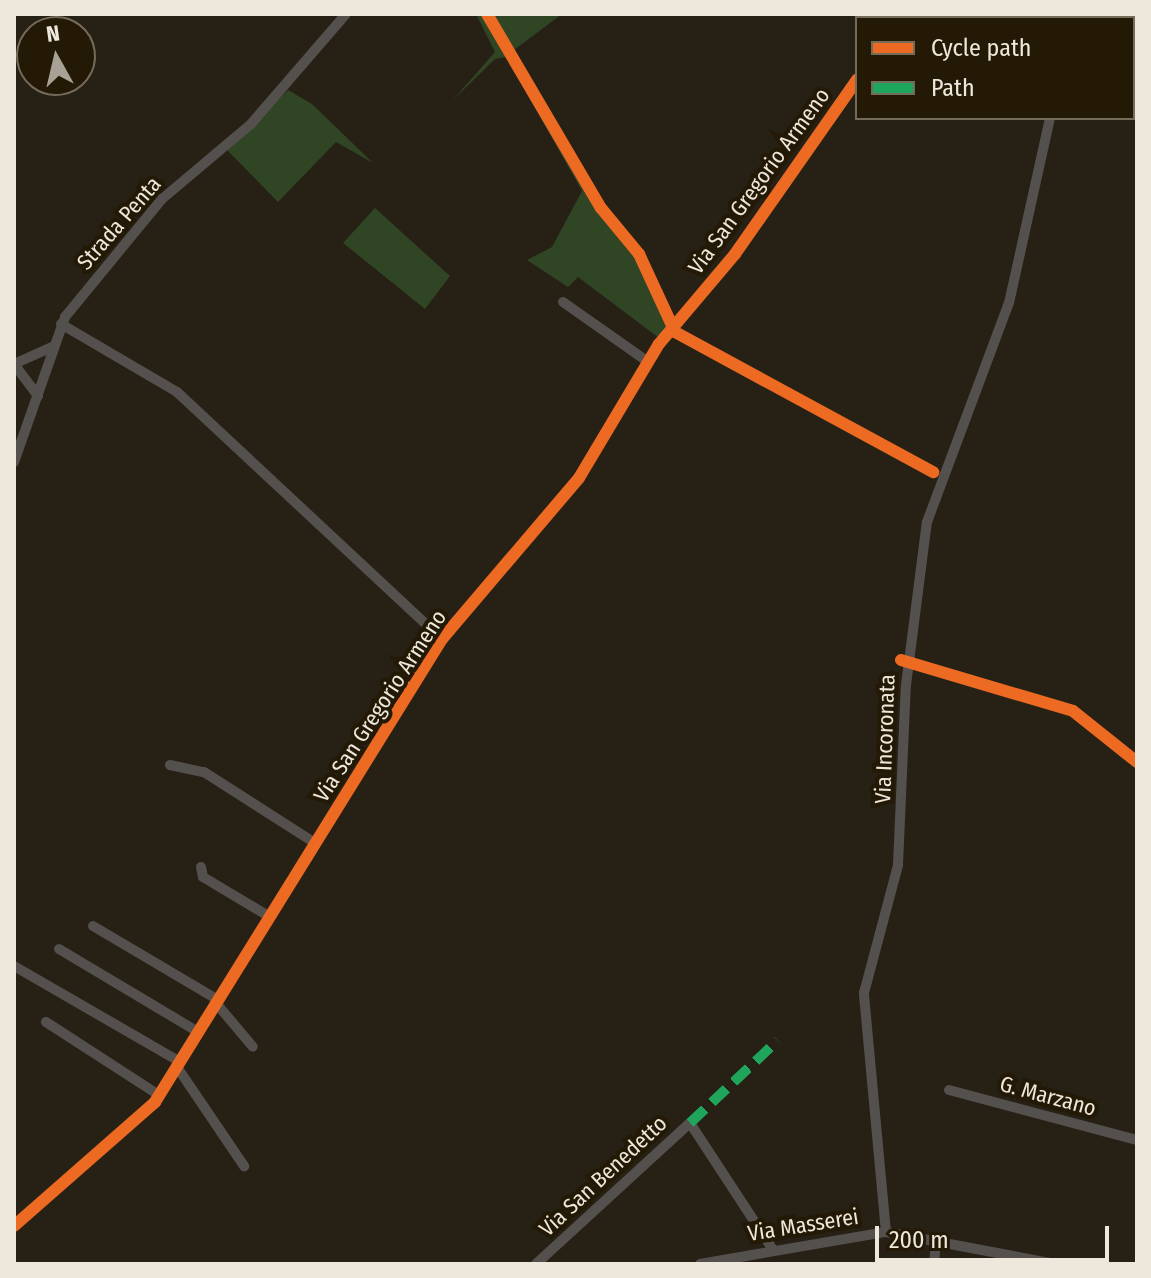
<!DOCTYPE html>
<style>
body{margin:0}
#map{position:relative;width:1151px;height:1278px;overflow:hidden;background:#262015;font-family:"Fira Sans Condensed",sans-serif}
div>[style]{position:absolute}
.green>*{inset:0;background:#304524}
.minor>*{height:10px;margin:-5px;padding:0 5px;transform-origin:5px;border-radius:5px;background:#54504d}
.quiet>*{height:10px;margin-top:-5px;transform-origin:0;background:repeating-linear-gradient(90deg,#20a55d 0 20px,transparent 0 30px)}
.cycleway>*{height:12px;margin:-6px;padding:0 6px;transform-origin:6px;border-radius:6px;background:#ed6a23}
span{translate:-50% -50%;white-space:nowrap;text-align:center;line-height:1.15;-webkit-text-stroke:8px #231905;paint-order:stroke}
.street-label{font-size:22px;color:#eee7db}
.frame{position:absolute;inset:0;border:16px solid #eee7db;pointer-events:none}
.legend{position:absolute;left:855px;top:16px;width:280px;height:104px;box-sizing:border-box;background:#231905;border:2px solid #746b5b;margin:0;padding:10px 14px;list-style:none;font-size:24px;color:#eee7db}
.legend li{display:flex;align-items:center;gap:16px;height:40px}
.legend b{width:40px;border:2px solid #746b5b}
.north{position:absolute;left:16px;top:16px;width:80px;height:80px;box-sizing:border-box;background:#231905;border:2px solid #746b5b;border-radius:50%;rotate:352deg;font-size:22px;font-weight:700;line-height:32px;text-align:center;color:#eee7db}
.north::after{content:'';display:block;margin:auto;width:28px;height:36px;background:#a8a196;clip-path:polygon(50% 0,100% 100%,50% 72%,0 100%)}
.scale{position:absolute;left:875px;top:1226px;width:234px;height:36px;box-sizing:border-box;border:4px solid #eee7db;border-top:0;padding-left:10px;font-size:24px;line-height:28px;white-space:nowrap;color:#eee7db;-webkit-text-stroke:6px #231905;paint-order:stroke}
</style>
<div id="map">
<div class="green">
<div style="clip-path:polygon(476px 14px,485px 14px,595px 203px,640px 260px,668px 326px,659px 338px,578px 277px,568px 287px,527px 260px,552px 247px,582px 191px,506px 57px,495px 59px,452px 101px,495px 52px)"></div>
<div style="clip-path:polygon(493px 14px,562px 14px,514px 50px)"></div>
<div style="clip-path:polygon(288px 90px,312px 104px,373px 163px,336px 142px,278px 202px,227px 150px)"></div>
<div style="clip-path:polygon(375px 208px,450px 276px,425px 309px,343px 243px)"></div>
</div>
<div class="minor">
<div style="left:1043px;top:14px;width:9px;rotate:27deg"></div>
<div style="left:903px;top:18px;width:5px;rotate:-53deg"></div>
<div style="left:1079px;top:18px;width:4px;rotate:-63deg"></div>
<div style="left:563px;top:302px;width:104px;rotate:35.2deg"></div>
<div style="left:61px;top:324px;width:134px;rotate:30.4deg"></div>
<div style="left:177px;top:392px;width:362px;rotate:43deg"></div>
<div style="left:14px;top:364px;width:44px;rotate:-24.2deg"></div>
<div style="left:14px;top:364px;width:40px;rotate:53deg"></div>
<div style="left:14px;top:462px;width:154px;rotate:-70.6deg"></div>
<div style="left:65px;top:317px;width:153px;rotate:-50.6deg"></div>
<div style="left:162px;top:199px;width:116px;rotate:-40.1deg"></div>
<div style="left:251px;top:124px;width:145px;rotate:-49.2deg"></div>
<div style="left:170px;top:765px;width:35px;rotate:12deg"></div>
<div style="left:204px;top:772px;width:132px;rotate:32.6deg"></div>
<div style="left:201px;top:867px;width:10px;rotate:79deg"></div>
<div style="left:203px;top:877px;width:78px;rotate:30.8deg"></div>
<div style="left:93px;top:926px;width:145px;rotate:30.6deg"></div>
<div style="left:59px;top:949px;width:162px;rotate:30.8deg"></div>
<div style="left:14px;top:966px;width:192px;rotate:30deg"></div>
<div style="left:216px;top:1003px;width:57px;rotate:49.9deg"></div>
<div style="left:46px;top:1022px;width:135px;rotate:32.9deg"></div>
<div style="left:177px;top:1067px;width:120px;rotate:55.9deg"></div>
<div style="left:949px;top:1090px;width:195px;rotate:14.9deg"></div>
<div style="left:14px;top:1226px;width:188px;rotate:-41.3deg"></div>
<div style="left:155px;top:1102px;width:545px;rotate:-58.21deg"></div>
<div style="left:442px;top:639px;width:211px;rotate:-49.6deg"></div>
<div style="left:579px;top:478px;width:156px;rotate:-59.2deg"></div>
<div style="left:659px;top:344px;width:118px;rotate:-49.8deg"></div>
<div style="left:735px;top:254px;width:213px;rotate:-55deg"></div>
<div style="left:886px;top:1232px;width:240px;rotate:-95.3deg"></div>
<div style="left:864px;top:993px;width:132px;rotate:-75.1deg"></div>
<div style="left:898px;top:865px;width:180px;rotate:-87.5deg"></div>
<div style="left:906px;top:685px;width:164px;rotate:-82.7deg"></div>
<div style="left:927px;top:522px;width:234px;rotate:-69.5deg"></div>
<div style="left:1009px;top:303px;width:189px;rotate:-77.5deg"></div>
<div style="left:536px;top:1264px;width:209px;rotate:-42.5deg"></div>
<div style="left:690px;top:1123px;width:152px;rotate:56.8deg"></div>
<div style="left:700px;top:1264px;width:189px;rotate:-9.8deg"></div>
<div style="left:886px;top:1232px;width:172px;rotate:10.7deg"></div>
<div style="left:934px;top:1264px;width:25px;rotate:-85deg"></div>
</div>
<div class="quiet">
<div style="left:690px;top:1123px;width:120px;rotate:-43.3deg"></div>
</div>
<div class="cycleway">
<div style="left:487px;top:14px;width:225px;rotate:59.6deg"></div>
<div style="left:601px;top:208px;width:60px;rotate:50.4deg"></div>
<div style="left:639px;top:254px;width:86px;rotate:65.2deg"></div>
<div style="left:675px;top:332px;width:294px;rotate:28.5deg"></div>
<div style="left:901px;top:660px;width:179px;rotate:16.5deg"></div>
<div style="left:1073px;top:711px;width:82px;rotate:38.6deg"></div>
<div style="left:14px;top:1226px;width:188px;rotate:-41.3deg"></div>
<div style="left:155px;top:1102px;width:545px;rotate:-58.21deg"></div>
<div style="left:442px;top:639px;width:211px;rotate:-49.6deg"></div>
<div style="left:579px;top:478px;width:156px;rotate:-59.2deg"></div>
<div style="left:659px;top:344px;width:118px;rotate:-49.8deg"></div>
<div style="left:735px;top:254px;width:213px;rotate:-55deg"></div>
</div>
<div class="street-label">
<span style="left:759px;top:181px;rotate:-54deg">Via San Gregorio Armeno</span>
<span style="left:119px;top:223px;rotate:-49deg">Strada Penta</span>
<span style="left:380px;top:706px;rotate:-57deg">Via San Gregorio Armeno</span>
<span style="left:885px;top:739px;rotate:-88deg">Via Incoronata</span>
<span style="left:1048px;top:1096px;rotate:15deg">G. Marzano</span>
<span style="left:603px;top:1176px;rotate:-43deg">Via San Benedetto</span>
<span style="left:803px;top:1225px;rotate:-9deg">Via Masserei</span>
</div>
<div class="frame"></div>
<ul class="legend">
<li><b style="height:10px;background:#ed6a23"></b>Cycle path</li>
<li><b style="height:10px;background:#20a55d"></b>Path</li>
</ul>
<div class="north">N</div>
<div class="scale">200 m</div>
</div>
